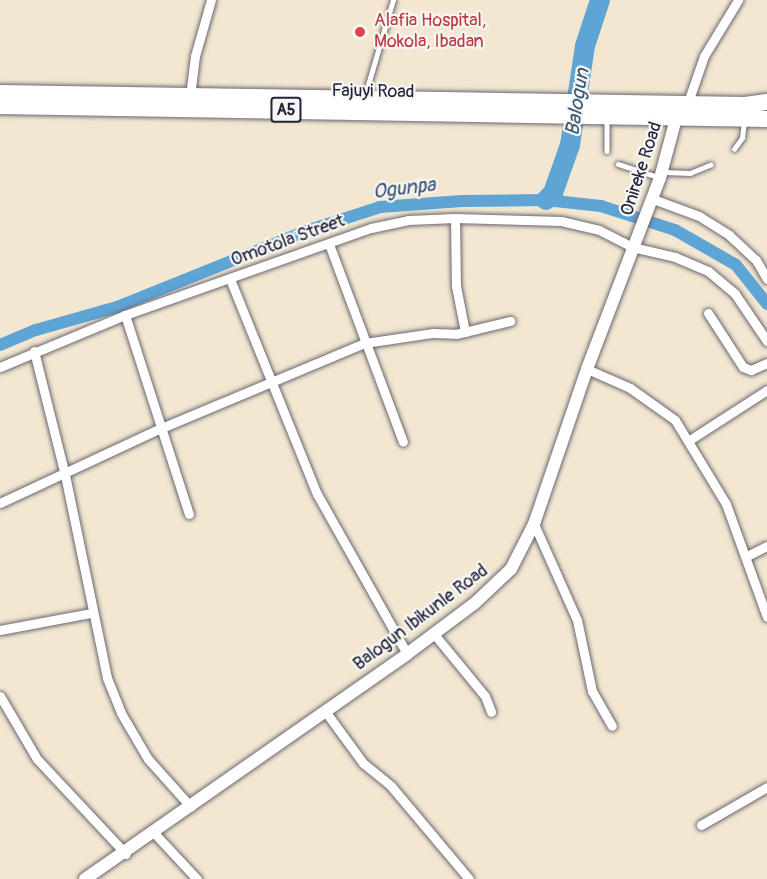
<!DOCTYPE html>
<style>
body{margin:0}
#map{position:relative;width:767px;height:879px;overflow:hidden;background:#f3e7d2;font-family:Pangolin,sans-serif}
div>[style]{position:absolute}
.stream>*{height:3px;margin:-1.5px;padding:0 1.5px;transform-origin:1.5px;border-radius:1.5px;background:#5ea4d4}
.canal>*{height:12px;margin:-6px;padding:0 6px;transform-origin:6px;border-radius:6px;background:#5ea4d4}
.river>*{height:20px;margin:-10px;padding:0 10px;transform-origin:10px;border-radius:10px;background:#5ea4d4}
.roads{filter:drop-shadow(0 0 2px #6b6770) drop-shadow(0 0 2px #6b6770)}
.lane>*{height:4.5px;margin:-2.25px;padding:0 2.25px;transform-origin:2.25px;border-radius:2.25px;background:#fff}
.street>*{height:9px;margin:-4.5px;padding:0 4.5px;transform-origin:4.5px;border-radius:4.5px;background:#fff}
.secondary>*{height:12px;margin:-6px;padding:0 6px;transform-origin:6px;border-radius:6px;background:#fff}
.highway>*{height:16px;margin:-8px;padding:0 8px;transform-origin:8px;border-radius:8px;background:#fff}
.dots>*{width:16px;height:16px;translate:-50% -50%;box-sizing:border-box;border:3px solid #f6f6f2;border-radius:50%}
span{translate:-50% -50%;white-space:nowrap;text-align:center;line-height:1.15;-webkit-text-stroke:4.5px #f6f6f2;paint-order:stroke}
.shield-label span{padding:2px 4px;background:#f6f6f2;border:2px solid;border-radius:4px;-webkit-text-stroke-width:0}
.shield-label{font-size:16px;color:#22223b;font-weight:700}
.health-label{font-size:18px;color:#be3a42}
.left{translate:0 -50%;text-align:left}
.street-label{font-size:18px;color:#22223b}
.water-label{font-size:20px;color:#3a5678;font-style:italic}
</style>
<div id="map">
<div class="stream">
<div style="left:596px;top:0;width:3px;rotate:18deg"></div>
</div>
<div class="canal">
<div style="left:0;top:345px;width:39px;rotate:-23deg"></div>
<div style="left:36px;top:330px;width:84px;rotate:-15.9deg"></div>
<div style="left:117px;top:307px;width:207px;rotate:-21.9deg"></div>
<div style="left:309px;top:230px;width:75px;rotate:-17.9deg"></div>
<div style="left:380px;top:207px;width:82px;rotate:-4.2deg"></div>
<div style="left:462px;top:201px;width:84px;rotate:-0.7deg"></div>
<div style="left:546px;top:200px;width:55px;rotate:6.2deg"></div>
<div style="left:601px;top:206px;width:78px;rotate:18deg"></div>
<div style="left:675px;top:230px;width:70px;rotate:29.8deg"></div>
<div style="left:736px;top:265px;width:50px;rotate:51.5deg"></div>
</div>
<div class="river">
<div style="left:546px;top:200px;width:10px;rotate:-45deg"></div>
<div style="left:553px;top:193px;width:51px;rotate:-70.5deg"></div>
<div style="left:570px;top:145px;width:100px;rotate:-81.4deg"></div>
<div style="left:585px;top:46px;width:48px;rotate:-71.9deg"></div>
</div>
<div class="roads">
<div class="lane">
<div style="left:365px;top:95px;width:99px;rotate:-73.6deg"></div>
<div style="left:607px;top:121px;width:30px;rotate:90deg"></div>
<div style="left:734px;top:149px;width:14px;rotate:-54deg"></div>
<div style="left:742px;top:138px;width:16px;rotate:-83deg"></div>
<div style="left:618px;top:164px;width:42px;rotate:18deg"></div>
<div style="left:664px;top:172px;width:26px;rotate:2deg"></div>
<div style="left:690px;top:173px;width:22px;rotate:-22deg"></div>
</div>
<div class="street">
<div style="left:190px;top:96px;width:40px;rotate:-82.9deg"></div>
<div style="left:195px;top:56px;width:58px;rotate:-74.1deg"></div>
<div style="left:688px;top:102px;width:49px;rotate:-70.8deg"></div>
<div style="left:704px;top:56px;width:66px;rotate:-58.7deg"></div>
<div style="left:653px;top:199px;width:49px;rotate:20.3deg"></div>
<div style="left:699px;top:216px;width:36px;rotate:32deg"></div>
<div style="left:729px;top:235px;width:37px;rotate:43deg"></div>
<div style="left:756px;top:260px;width:22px;rotate:60deg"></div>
<div style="left:455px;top:218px;width:68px;rotate:89.2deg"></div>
<div style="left:456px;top:286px;width:47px;rotate:78.9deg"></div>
<div style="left:329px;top:244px;width:211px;rotate:69.5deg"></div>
<div style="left:230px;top:279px;width:232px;rotate:68deg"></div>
<div style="left:317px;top:494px;width:184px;rotate:60.6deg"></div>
<div style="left:708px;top:313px;width:64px;rotate:57.1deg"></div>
<div style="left:743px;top:367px;width:9px;rotate:21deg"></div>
<div style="left:751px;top:370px;width:17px;rotate:-24deg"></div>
<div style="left:125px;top:315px;width:209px;rotate:72.2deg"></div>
<div style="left:34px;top:351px;width:128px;rotate:76deg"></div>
<div style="left:65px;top:475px;width:207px;rotate:78.3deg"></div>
<div style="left:107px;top:678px;width:38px;rotate:68deg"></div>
<div style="left:121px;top:713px;width:53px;rotate:59.6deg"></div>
<div style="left:148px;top:759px;width:64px;rotate:48.1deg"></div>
<div style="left:0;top:367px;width:135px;rotate:-22.6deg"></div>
<div style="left:125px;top:315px;width:261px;rotate:-19.5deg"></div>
<div style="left:371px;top:228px;width:38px;rotate:-12deg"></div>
<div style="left:408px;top:220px;width:47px;rotate:-2.4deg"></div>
<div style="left:455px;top:218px;width:106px;rotate:1.6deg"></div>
<div style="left:561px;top:221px;width:39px;rotate:13deg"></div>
<div style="left:599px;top:230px;width:37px;rotate:27deg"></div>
<div style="left:632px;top:247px;width:44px;rotate:13.1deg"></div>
<div style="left:675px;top:257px;width:36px;rotate:23deg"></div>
<div style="left:708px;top:271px;width:35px;rotate:40deg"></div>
<div style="left:735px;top:294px;width:57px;rotate:55.8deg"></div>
<div style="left:587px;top:369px;width:47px;rotate:23.8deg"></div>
<div style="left:630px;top:388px;width:55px;rotate:35.4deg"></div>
<div style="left:675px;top:420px;width:98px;rotate:58.7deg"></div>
<div style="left:726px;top:504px;width:120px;rotate:70.1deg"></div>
<div style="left:688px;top:441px;width:94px;rotate:-32.8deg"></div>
<div style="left:0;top:503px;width:175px;rotate:-25deg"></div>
<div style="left:159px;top:429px;width:223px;rotate:-22.7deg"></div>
<div style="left:365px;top:343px;width:69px;rotate:-8.4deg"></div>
<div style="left:433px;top:333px;width:23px;rotate:2deg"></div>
<div style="left:456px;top:334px;width:56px;rotate:-13.5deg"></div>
<div style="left:534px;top:524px;width:105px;rotate:65.9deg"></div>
<div style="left:577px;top:620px;width:73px;rotate:78.1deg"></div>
<div style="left:592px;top:691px;width:40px;rotate:60.3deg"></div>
<div style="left:747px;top:556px;width:22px;rotate:-27deg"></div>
<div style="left:0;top:630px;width:93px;rotate:-10.6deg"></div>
<div style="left:434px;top:634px;width:80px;rotate:50.6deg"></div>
<div style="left:485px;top:696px;width:17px;rotate:69deg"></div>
<div style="left:0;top:696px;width:73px;rotate:59.6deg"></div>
<div style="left:37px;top:759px;width:130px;rotate:46.9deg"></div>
<div style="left:325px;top:711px;width:64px;rotate:53.8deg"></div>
<div style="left:363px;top:763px;width:36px;rotate:39deg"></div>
<div style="left:391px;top:786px;width:121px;rotate:50deg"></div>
<div style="left:701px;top:825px;width:76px;rotate:-29.9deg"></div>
<div style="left:155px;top:834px;width:62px;rotate:47deg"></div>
</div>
<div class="secondary">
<div style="left:85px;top:879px;width:393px;rotate:-34.9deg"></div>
<div style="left:407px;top:654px;width:85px;rotate:-36.9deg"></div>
<div style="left:475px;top:603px;width:50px;rotate:-43.4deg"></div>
<div style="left:511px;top:569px;width:51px;rotate:-62.9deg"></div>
<div style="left:534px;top:524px;width:164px;rotate:-71.1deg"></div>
<div style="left:587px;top:369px;width:204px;rotate:-69.1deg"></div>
<div style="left:660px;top:178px;width:65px;rotate:-74.9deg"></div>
</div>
<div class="highway">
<div style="left:0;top:93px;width:745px;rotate:0.92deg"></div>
<div style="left:745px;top:105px;width:22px;rotate:-8deg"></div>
<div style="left:0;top:106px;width:767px;rotate:0.97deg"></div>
</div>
</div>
<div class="dots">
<div style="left:360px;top:32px;background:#e0444e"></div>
</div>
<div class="shield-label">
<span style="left:286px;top:110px">A5</span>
</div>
<div class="health-label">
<span class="left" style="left:374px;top:32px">Alafia Hospital,<br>Mokola, Ibadan</span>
</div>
<div class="street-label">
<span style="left:373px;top:92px;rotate:1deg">Fajuyi Road</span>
<span style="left:642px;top:169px;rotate:-72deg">Onireke Road</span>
<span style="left:288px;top:241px;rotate:-20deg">Omotola Street</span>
<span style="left:421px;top:618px;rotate:-37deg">Balogun Ibikunle Road</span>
</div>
<div class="water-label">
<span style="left:577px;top:102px;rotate:-81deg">Balogun</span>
<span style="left:404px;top:188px;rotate:-7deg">Ogunpa</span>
</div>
</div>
